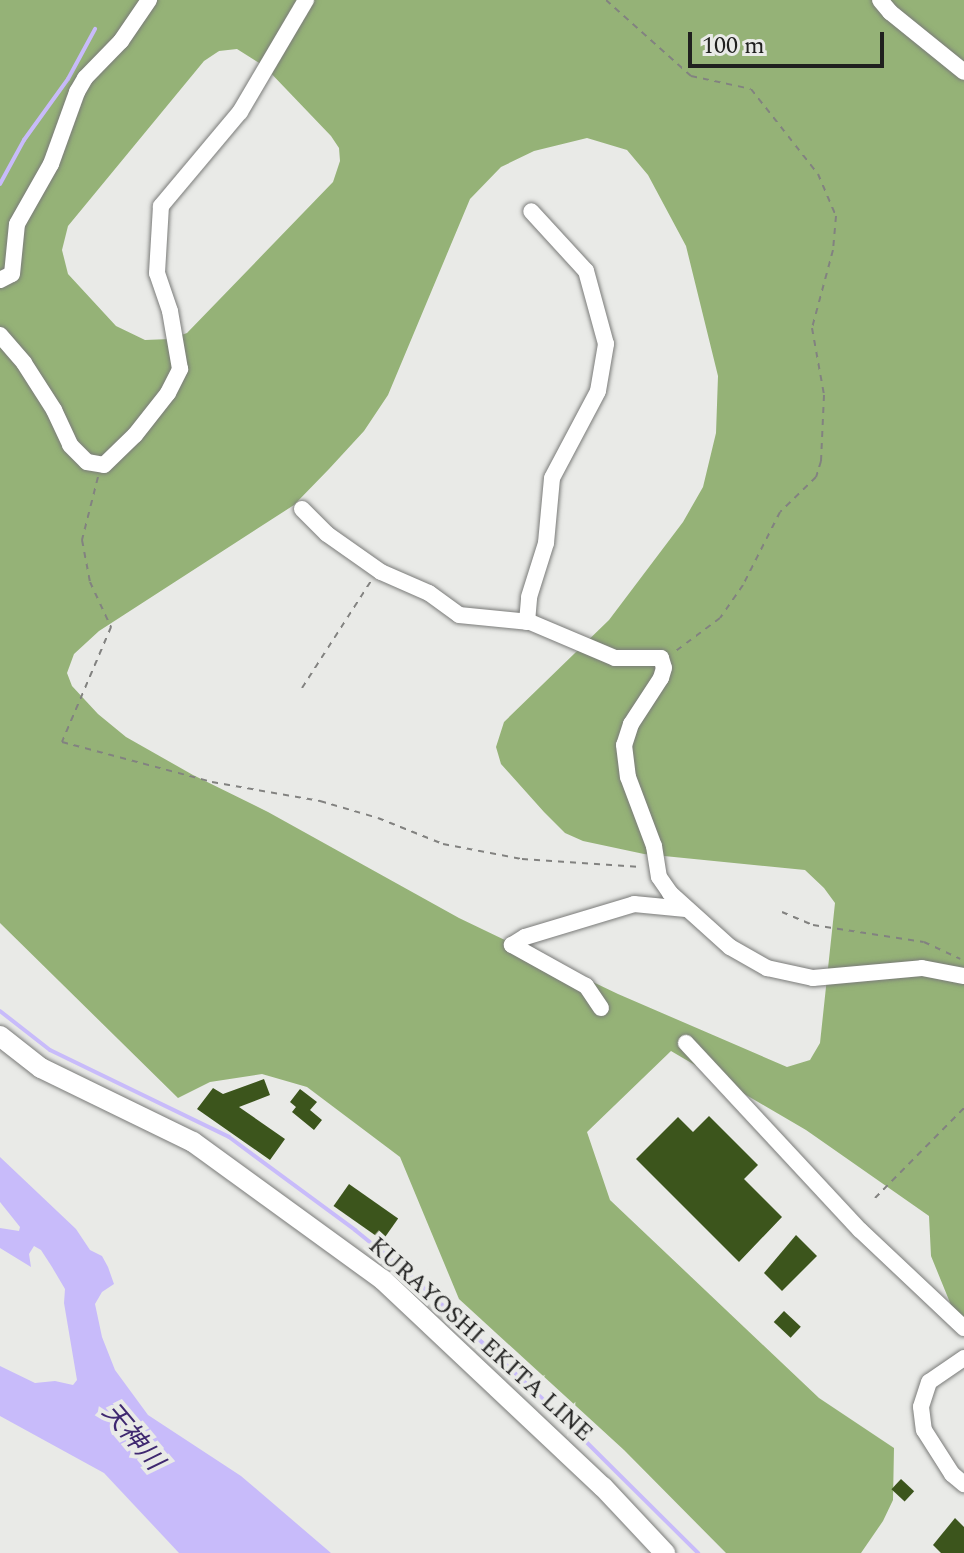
<!DOCTYPE html>
<meta charset="utf-8">
<style>
body{margin:0}
#map{position:relative;width:964px;height:1553px;overflow:hidden;background:#e9eae7;font-family:Spectral,"Noto Sans JP",serif}
div>[style]{position:absolute}
.forest>*{inset:0;background:#95b277}
.water>*{inset:0;background:#c8bbfa}
.stream>*{height:4px;margin:-2px;padding:0 2px;transform-origin:2px;border-radius:2px;background:#c8bbfa}
.building>*{inset:0;background:#3c551c;transform-origin:0 0}
.path>*{height:2px;margin-top:-1px;transform-origin:0;background:repeating-linear-gradient(90deg,#828280 0 6px,transparent 0 12px)}
.roads{filter:drop-shadow(0 0 2px #7a7b79) drop-shadow(0 0 2px #7a7b79)}
.minor>*{height:16px;margin:-8px;padding:0 8px;transform-origin:8px;border-radius:8px;background:#fff}
.major>*{height:20px;margin:-10px;padding:0 10px;transform-origin:10px;border-radius:10px;background:#fff}
span{translate:-50% -50%;white-space:nowrap;text-align:center;line-height:1.15;-webkit-text-stroke:8px #e9eae7;paint-order:stroke}
.street-label{font-size:24px;color:#20201f}
.water-label{font-size:26px;color:#3f2870;font-style:italic}
.scale{position:absolute;left:688px;top:32px;width:196px;height:36px;box-sizing:border-box;border:4px solid #20201f;border-top:0;padding-left:10px;font-size:24px;line-height:28px;white-space:nowrap;color:#20201f;-webkit-text-stroke:6px #e9eae7;paint-order:stroke}
</style>
<div id="map">
<div class="forest">
<div style="clip-path:polygon(evenodd,0 0,964px 0,964px 1318px,953px 1310px,931px 1256px,929px 1216px,806px 1130px,671px 1051px,587px 1132px,610px 1200px,819px 1398px,894px 1448px,893px 1500px,883px 1521px,861px 1553px,726px 1553px,624px 1450px,459px 1299px,400px 1157px,307px 1087px,262px 1074px,210px 1082px,178px 1098px,0 923px,0 0,237px 49px,264px 66px,331px 136px,339px 148px,340px 161px,333px 182px,187px 333px,170px 339px,145px 340px,116px 326px,68px 274px,62px 250px,68px 226px,204px 61px,219px 51px,237px 49px,0 0,587px 138px,627px 150px,648px 175px,686px 246px,718px 376px,716px 433px,703px 487px,683px 522px,609px 620px,504px 722px,496px 747px,501px 764px,544px 812px,565px 833px,583px 841px,644px 854px,805px 870px,824px 888px,835px 903px,820px 1043px,810px 1060px,787px 1067px,618px 994px,459px 918px,268px 812px,193px 775px,126px 737px,98px 714px,72px 686px,67px 673px,74px 654px,99px 631px,294px 505px,329px 469px,364px 431px,388px 395px,470px 199px,501px 167px,534px 151px,587px 138px)"></div>
</div>
<div class="water">
<div style="clip-path:polygon(0 1157px,76px 1229px,90px 1250px,102px 1256px,108px 1267px,114px 1284px,102px 1292px,95px 1304px,102px 1337px,115px 1370px,148px 1415px,241px 1476px,331px 1553px,179px 1553px,104px 1473px,0 1416px,0 1366px,35px 1383px,55px 1381px,73px 1385px,77px 1380px,64px 1303px,65px 1289px,52px 1267px,41px 1250px,34px 1246px,29px 1254px,31px 1267px,0 1248px,0 1228px,19px 1231px,20px 1227px,0 1202px)"></div>
</div>
<div class="stream">
<div style="left:0;top:184px;width:50px;rotate:-61.4deg"></div>
<div style="left:24px;top:140px;width:75px;rotate:-54.2deg"></div>
<div style="left:68px;top:79px;width:57px;rotate:-61.6deg"></div>
<div style="left:0;top:1011px;width:63px;rotate:38deg"></div>
<div style="left:50px;top:1050px;width:199px;rotate:25.9deg"></div>
<div style="left:229px;top:1137px;width:157px;rotate:36.4deg"></div>
<div style="left:355px;top:1230px;width:68px;rotate:39.1deg"></div>
<div style="left:408px;top:1273px;width:187px;rotate:43.1deg"></div>
<div style="left:545px;top:1401px;width:216px;rotate:44.8deg"></div>
</div>
<div class="building">
<div style="clip-path:polygon(264px 1079px,270px 1095px,239px 1107px,285px 1139px,270px 1160px,197px 1109px,213px 1088px,223px 1094px)"></div>
<div style="clip-path:polygon(300px 1089px,317px 1102px,310px 1110px,322px 1120px,314px 1130px,292px 1112px,296px 1107px,290px 1102px)"></div>
<div style="clip-path:polygon(709px 1116px,758px 1165px,744px 1179px,782px 1217px,739px 1262px,636px 1159px,678px 1117px,693px 1132px)"></div>
<div style="left:349px;top:1184px;width:60px;height:27px;rotate:35deg"></div>
<div style="clip-path:polygon(796px 1235px,817px 1256px,782px 1291px,764px 1273px)"></div>
<div style="left:784px;top:1311px;width:23px;height:15px;rotate:43deg"></div>
<div style="left:901px;top:1479px;width:18px;height:14px;rotate:43deg"></div>
<div style="clip-path:polygon(955px 1518px,964px 1527px,964px 1553px,941px 1553px,933px 1545px)"></div>
</div>
<div class="path">
<div style="left:606px;top:0;width:114px;rotate:41.8deg"></div>
<div style="left:691px;top:76px;width:61px;rotate:12.2deg"></div>
<div style="left:751px;top:89px;width:108px;rotate:51.8deg"></div>
<div style="left:818px;top:174px;width:46px;rotate:66.8deg"></div>
<div style="left:836px;top:216px;width:34px;rotate:95deg"></div>
<div style="left:833px;top:250px;width:81px;rotate:105.1deg"></div>
<div style="left:812px;top:328px;width:68px;rotate:79.8deg"></div>
<div style="left:824px;top:395px;width:66px;rotate:92.6deg"></div>
<div style="left:821px;top:461px;width:17px;rotate:107deg"></div>
<div style="left:816px;top:477px;width:50px;rotate:135.8deg"></div>
<div style="left:780px;top:512px;width:82px;rotate:116.9deg"></div>
<div style="left:743px;top:585px;width:40px;rotate:124.9deg"></div>
<div style="left:720px;top:618px;width:59px;rotate:143.3deg"></div>
<div style="left:98px;top:477px;width:65px;rotate:104.3deg"></div>
<div style="left:82px;top:540px;width:43px;rotate:79.2deg"></div>
<div style="left:90px;top:582px;width:50px;rotate:65deg"></div>
<div style="left:111px;top:627px;width:125px;rotate:113.1deg"></div>
<div style="left:62px;top:742px;width:155px;rotate:14.9deg"></div>
<div style="left:212px;top:782px;width:110px;rotate:10deg"></div>
<div style="left:320px;top:801px;width:60px;rotate:16.3deg"></div>
<div style="left:378px;top:818px;width:70px;rotate:21.8deg"></div>
<div style="left:443px;top:844px;width:80px;rotate:10.8deg"></div>
<div style="left:522px;top:859px;width:119px;rotate:3.8deg"></div>
<div style="left:302px;top:688px;width:127px;rotate:-57.2deg"></div>
<div style="left:782px;top:912px;width:34px;rotate:23deg"></div>
<div style="left:813px;top:925px;width:112px;rotate:8.7deg"></div>
<div style="left:924px;top:942px;width:40px;rotate:25deg"></div>
<div style="left:875px;top:1198px;width:127px;rotate:-45.3deg"></div>
</div>
<div class="roads">
<div class="minor">
<div style="left:880px;top:0;width:16px;rotate:50deg"></div>
<div style="left:890px;top:12px;width:95px;rotate:39deg"></div>
<div style="left:0;top:280px;width:13px;rotate:-27deg"></div>
<div style="left:12px;top:274px;width:50px;rotate:-84.3deg"></div>
<div style="left:17px;top:224px;width:69px;rotate:-60.5deg"></div>
<div style="left:51px;top:164px;width:77px;rotate:-70.1deg"></div>
<div style="left:77px;top:92px;width:16px;rotate:-60deg"></div>
<div style="left:85px;top:78px;width:52px;rotate:-45.8deg"></div>
<div style="left:121px;top:41px;width:50px;rotate:-55.7deg"></div>
<div style="left:0;top:335px;width:37px;rotate:49deg"></div>
<div style="left:24px;top:363px;width:56px;rotate:57.4deg"></div>
<div style="left:54px;top:410px;width:38px;rotate:65deg"></div>
<div style="left:70px;top:445px;width:24px;rotate:45deg"></div>
<div style="left:87px;top:462px;width:17px;rotate:10deg"></div>
<div style="left:104px;top:465px;width:43px;rotate:-44.1deg"></div>
<div style="left:135px;top:435px;width:53px;rotate:-51.8deg"></div>
<div style="left:168px;top:393px;width:27px;rotate:-63deg"></div>
<div style="left:180px;top:369px;width:59px;rotate:-99.8deg"></div>
<div style="left:170px;top:311px;width:40px;rotate:-108.9deg"></div>
<div style="left:157px;top:273px;width:67px;rotate:-86.6deg"></div>
<div style="left:161px;top:206px;width:123px;rotate:-50deg"></div>
<div style="left:240px;top:112px;width:130px;rotate:-59.5deg"></div>
<div style="left:302px;top:509px;width:35px;rotate:45deg"></div>
<div style="left:327px;top:534px;width:66px;rotate:35.1deg"></div>
<div style="left:381px;top:572px;width:52px;rotate:23.6deg"></div>
<div style="left:429px;top:593px;width:37px;rotate:36deg"></div>
<div style="left:459px;top:615px;width:71px;rotate:5.6deg"></div>
<div style="left:530px;top:622px;width:92px;rotate:23deg"></div>
<div style="left:615px;top:658px;width:46px"></div>
<div style="left:661px;top:658px;width:10px;rotate:73deg"></div>
<div style="left:664px;top:668px;width:10px;rotate:107deg"></div>
<div style="left:661px;top:678px;width:55px;rotate:123.1deg"></div>
<div style="left:631px;top:724px;width:22px;rotate:108deg"></div>
<div style="left:624px;top:745px;width:32px;rotate:83deg"></div>
<div style="left:628px;top:777px;width:74px;rotate:69.4deg"></div>
<div style="left:654px;top:846px;width:31px;rotate:81deg"></div>
<div style="left:659px;top:877px;width:19px;rotate:55deg"></div>
<div style="left:670px;top:893px;width:81px;rotate:42deg"></div>
<div style="left:730px;top:947px;width:43px;rotate:29.6deg"></div>
<div style="left:767px;top:968px;width:47px;rotate:12.3deg"></div>
<div style="left:813px;top:978px;width:109px;rotate:-5.2deg"></div>
<div style="left:922px;top:968px;width:43px;rotate:10.8deg"></div>
<div style="left:527px;top:622px;width:25px;rotate:-85deg"></div>
<div style="left:529px;top:597px;width:57px;rotate:-72.5deg"></div>
<div style="left:546px;top:543px;width:65px;rotate:-84.7deg"></div>
<div style="left:552px;top:478px;width:98px;rotate:-62.1deg"></div>
<div style="left:598px;top:391px;width:48px;rotate:-80.3deg"></div>
<div style="left:606px;top:344px;width:76px;rotate:-105.3deg"></div>
<div style="left:586px;top:271px;width:81px;rotate:-132.5deg"></div>
<div style="left:601px;top:1008px;width:27px;rotate:-124deg"></div>
<div style="left:586px;top:986px;width:85px;rotate:-151deg"></div>
<div style="left:512px;top:945px;width:15px;rotate:-32deg"></div>
<div style="left:525px;top:937px;width:114px;rotate:-16.8deg"></div>
<div style="left:634px;top:904px;width:52px;rotate:5.5deg"></div>
<div style="left:686px;top:1043px;width:255px;rotate:47.1deg"></div>
<div style="left:860px;top:1230px;width:143px;rotate:43.3deg"></div>
<div style="left:964px;top:1358px;width:42px;rotate:145.6deg"></div>
<div style="left:929px;top:1382px;width:26px;rotate:108deg"></div>
<div style="left:921px;top:1407px;width:23px;rotate:83deg"></div>
<div style="left:924px;top:1430px;width:52px;rotate:57.5deg"></div>
<div style="left:952px;top:1474px;width:16px;rotate:40deg"></div>
</div>
<div class="major">
<div style="left:0;top:1036px;width:52px;rotate:38deg"></div>
<div style="left:41px;top:1068px;width:169px;rotate:26deg"></div>
<div style="left:193px;top:1142px;width:235px;rotate:36deg"></div>
<div style="left:383px;top:1280px;width:302px;rotate:43.3deg"></div>
<div style="left:603px;top:1487px;width:91px;rotate:46.8deg"></div>
</div>
</div>
<div class="street-label">
<span style="left:480px;top:1340px;rotate:42deg">KURAYOSHI EKITA LINE</span>
</div>
<div class="water-label">
<span style="left:132px;top:1437px;rotate:50deg">天神川</span>
</div>
<div class="scale">100 m</div>
</div>
